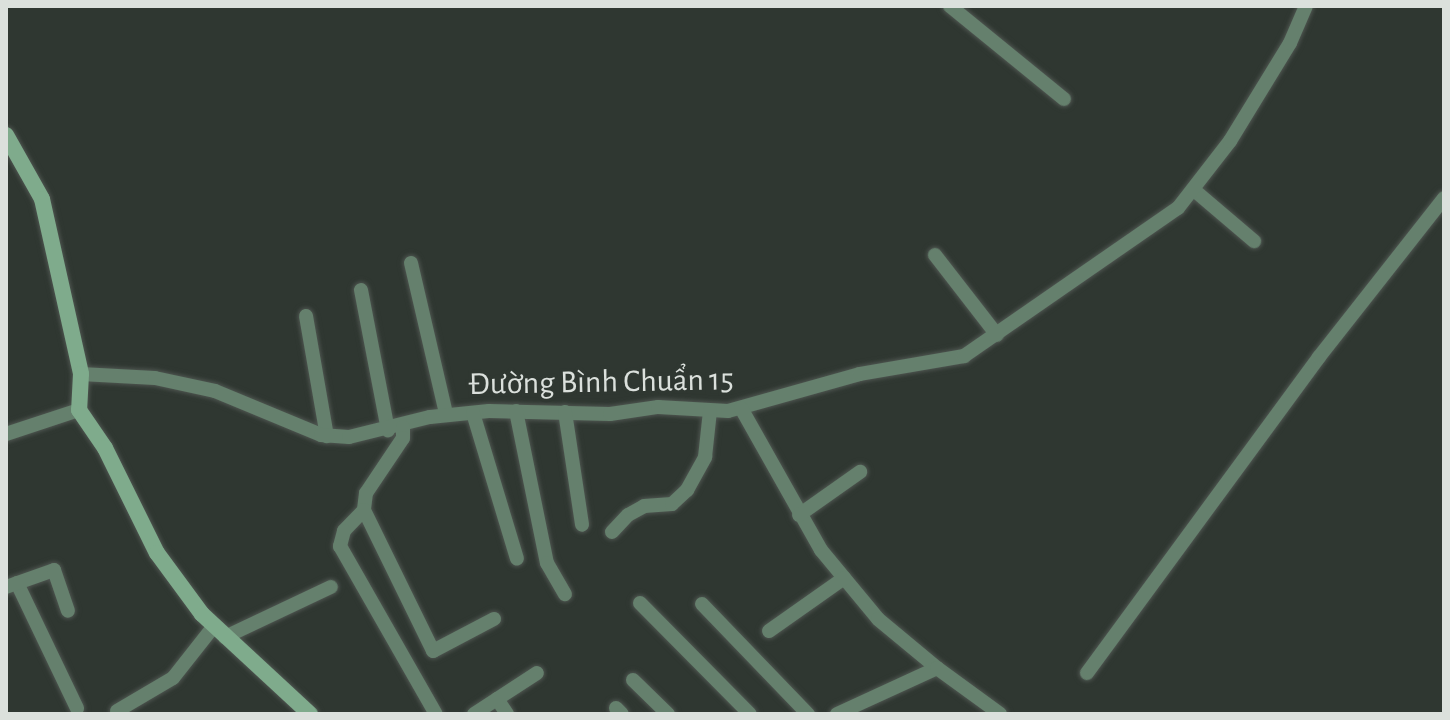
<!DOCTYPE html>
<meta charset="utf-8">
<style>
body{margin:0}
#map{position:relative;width:1450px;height:720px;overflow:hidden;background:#2f3731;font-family:"Alegreya Sans",sans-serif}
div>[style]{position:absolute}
.roads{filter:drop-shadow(0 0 2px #4e5550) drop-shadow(0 0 2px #4e5550)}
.street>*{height:14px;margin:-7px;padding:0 7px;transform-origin:7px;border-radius:7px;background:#65806d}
.secondary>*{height:16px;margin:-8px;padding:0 8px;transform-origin:8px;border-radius:8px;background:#7fab8c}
span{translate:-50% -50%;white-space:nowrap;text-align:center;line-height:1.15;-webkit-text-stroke:7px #2f3731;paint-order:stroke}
.street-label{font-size:32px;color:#dbe0dc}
.frame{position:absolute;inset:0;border:8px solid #dbe0dc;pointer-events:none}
</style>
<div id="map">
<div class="roads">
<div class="street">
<div style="left:950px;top:6px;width:147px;rotate:39.2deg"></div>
<div style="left:1194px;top:190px;width:79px;rotate:40.4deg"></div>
<div style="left:935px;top:255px;width:101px;rotate:52.2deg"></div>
<div style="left:411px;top:263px;width:155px;rotate:76.9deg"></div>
<div style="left:361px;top:290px;width:143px;rotate:79.1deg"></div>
<div style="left:306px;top:316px;width:122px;rotate:80.1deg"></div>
<div style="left:81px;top:374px;width:74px;rotate:3.1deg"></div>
<div style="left:155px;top:378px;width:61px;rotate:12.2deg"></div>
<div style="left:215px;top:391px;width:115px;rotate:22.5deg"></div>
<div style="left:321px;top:435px;width:28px;rotate:4deg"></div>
<div style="left:349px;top:437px;width:83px;rotate:-13.9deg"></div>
<div style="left:430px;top:417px;width:59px;rotate:-5.8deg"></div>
<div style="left:489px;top:411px;width:121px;rotate:1.4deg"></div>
<div style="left:610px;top:414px;width:49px;rotate:-8.3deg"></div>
<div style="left:658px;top:407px;width:70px;rotate:3.3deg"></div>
<div style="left:728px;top:411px;width:137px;rotate:-15.7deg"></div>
<div style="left:860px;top:374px;width:106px;rotate:-9.8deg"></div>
<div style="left:964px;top:356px;width:260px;rotate:-34.7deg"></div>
<div style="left:1178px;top:208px;width:85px;rotate:-52.2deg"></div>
<div style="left:1230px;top:141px;width:115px;rotate:-58.5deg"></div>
<div style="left:1290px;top:43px;width:40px;rotate:-66.6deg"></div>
<div style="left:741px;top:408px;width:163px;rotate:60.6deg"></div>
<div style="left:821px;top:550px;width:89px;rotate:50.4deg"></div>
<div style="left:878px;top:619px;width:77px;rotate:39.7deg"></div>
<div style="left:516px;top:411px;width:155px;rotate:78.5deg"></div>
<div style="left:547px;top:563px;width:36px;rotate:60deg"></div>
<div style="left:565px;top:412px;width:114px;rotate:81.4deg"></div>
<div style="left:473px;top:413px;width:152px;rotate:73.2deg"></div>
<div style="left:403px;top:427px;width:11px;rotate:90deg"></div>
<div style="left:403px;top:438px;width:66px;rotate:123.9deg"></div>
<div style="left:366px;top:493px;width:17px;rotate:97deg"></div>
<div style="left:364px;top:510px;width:157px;rotate:63.9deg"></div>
<div style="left:433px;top:651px;width:69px;rotate:-27.7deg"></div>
<div style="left:6px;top:434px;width:77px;rotate:-18.2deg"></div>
<div style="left:364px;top:510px;width:29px;rotate:134deg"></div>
<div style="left:344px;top:531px;width:16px;rotate:105deg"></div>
<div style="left:340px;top:546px;width:193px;rotate:60.3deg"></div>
<div style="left:799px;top:515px;width:75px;rotate:-35.2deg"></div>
<div style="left:612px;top:532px;width:23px;rotate:-47deg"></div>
<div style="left:628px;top:515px;width:18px;rotate:-29deg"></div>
<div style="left:644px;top:506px;width:28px;rotate:-4deg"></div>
<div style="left:672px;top:504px;width:21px;rotate:-43deg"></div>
<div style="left:687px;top:490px;width:38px;rotate:-61deg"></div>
<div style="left:705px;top:457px;width:46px;rotate:-83.8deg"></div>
<div style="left:17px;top:583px;width:139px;rotate:64.4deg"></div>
<div style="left:6px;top:587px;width:51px;rotate:-19.5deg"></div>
<div style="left:54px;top:570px;width:43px;rotate:71.1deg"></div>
<div style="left:640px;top:603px;width:156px;rotate:45.3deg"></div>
<div style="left:702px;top:604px;width:153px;rotate:46.1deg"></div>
<div style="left:769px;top:631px;width:92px;rotate:-35.2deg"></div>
<div style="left:225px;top:637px;width:117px;rotate:-25.3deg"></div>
<div style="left:1087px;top:673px;width:392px;rotate:-53.7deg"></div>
<div style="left:1319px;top:357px;width:202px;rotate:-51.8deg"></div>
<div style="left:633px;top:680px;width:49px;rotate:44.2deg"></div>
<div style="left:497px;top:699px;width:18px;rotate:56deg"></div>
<div style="left:616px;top:708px;width:8px;rotate:45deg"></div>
<div style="left:117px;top:711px;width:65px;rotate:-30.5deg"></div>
<div style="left:173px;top:678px;width:66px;rotate:-51.7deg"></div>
<div style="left:474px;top:714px;width:75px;rotate:-33.1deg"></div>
<div style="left:837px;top:714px;width:110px;rotate:-24.7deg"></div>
<div style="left:937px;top:668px;width:78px;rotate:36.1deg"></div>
</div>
<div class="secondary">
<div style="left:6px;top:135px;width:73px;rotate:60.6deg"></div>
<div style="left:42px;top:199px;width:179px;rotate:77.4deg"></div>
<div style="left:81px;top:374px;width:36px;rotate:93deg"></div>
<div style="left:79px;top:410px;width:46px;rotate:55.6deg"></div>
<div style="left:105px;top:448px;width:117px;rotate:63.7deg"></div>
<div style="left:157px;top:553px;width:76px;rotate:53.6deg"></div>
<div style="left:202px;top:614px;width:147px;rotate:42.8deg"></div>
</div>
</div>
<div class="street-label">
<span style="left:601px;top:382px;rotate:-1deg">Đường Bình Chuẩn 15</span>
</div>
<div class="frame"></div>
</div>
